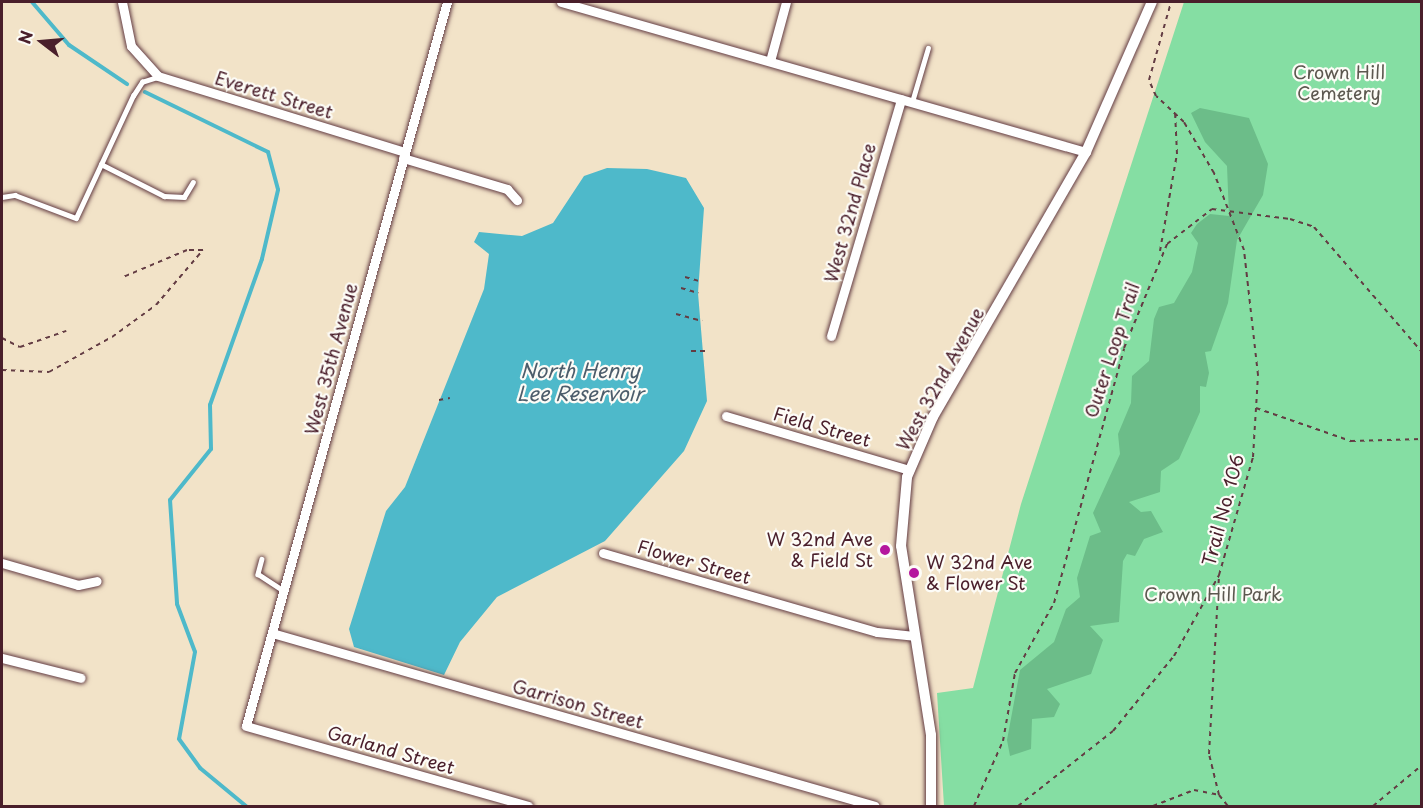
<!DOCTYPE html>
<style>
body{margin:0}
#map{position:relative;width:1423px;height:808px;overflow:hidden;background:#f2e3c8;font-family:"Playpen Sans",sans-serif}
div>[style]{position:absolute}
.green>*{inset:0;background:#85dea3}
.forest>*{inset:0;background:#6cbd89}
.water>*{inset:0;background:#4eb9ca}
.stream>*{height:4px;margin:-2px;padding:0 2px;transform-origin:2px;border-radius:2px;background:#4eb9ca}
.path>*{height:2px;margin-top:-1px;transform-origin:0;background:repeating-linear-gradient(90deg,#633c43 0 4.5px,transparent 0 9px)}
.roads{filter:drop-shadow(0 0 2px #633c43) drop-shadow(0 0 2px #633c43)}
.service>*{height:4.5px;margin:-2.25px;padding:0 2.25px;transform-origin:2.25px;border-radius:2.25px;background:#fff}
.minor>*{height:9px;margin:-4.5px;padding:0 4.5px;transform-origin:4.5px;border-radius:4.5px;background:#fff}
.tertiary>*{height:10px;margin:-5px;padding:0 5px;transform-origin:5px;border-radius:5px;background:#fff}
.dots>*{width:16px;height:16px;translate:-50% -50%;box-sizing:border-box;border:3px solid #fdfcf7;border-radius:50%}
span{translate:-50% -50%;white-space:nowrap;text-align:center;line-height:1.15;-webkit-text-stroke:4.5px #fdfcf7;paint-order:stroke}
.park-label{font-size:18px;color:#5c584f}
.street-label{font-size:18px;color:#4a1f2b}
.poi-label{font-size:18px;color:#4a1f2b}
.right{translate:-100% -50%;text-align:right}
.left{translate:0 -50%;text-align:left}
.water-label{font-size:20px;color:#4c5d6b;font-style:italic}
.frame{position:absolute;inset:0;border:3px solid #4a1f2b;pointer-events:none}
.north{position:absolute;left:12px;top:12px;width:60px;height:60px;-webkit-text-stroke:4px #fdfcf7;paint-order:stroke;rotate:286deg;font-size:16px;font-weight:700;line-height:24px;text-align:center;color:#4a1f2b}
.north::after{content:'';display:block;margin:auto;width:21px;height:27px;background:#4a1f2b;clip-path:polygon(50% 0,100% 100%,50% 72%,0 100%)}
</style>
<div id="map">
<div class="green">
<div style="clip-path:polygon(1184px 2px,1421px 2px,1421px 806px,944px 806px,937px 693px,973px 688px,1021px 504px)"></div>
</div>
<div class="forest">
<div style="clip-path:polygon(1200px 108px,1249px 118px,1268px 164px,1263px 195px,1237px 240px,1228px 303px,1211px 351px,1205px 352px,1209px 373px,1206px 387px,1200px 386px,1200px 412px,1179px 459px,1161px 471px,1160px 492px,1129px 502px,1141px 512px,1151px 511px,1163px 532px,1144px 539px,1135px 556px,1127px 554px,1123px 561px,1119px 622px,1090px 626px,1103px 640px,1091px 674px,1047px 689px,1060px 704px,1054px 717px,1032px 719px,1031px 749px,1010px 756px,1007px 740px,1020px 670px,1054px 642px,1066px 609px,1080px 597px,1077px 578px,1090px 536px,1101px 532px,1093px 513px,1120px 454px,1118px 434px,1131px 403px,1132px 376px,1149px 361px,1154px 319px,1159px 307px,1174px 303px,1192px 272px,1198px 243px,1191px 233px,1197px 224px,1210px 214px,1229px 216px,1227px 166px,1205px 142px,1191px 113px)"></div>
</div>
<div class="water">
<div style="clip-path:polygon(607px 168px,647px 169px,686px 178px,704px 208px,698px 293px,707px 401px,684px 451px,605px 541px,497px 597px,460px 642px,444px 675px,354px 647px,349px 629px,386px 511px,405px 487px,484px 289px,489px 254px,474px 242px,479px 232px,522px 236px,553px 223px,584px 176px)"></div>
</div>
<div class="stream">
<div style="left:32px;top:2px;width:57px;rotate:49.3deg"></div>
<div style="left:69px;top:45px;width:70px;rotate:33.9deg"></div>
<div style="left:145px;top:92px;width:137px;rotate:26deg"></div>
<div style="left:268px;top:152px;width:39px;rotate:75deg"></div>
<div style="left:278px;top:190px;width:71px;rotate:103.1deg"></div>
<div style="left:262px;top:259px;width:155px;rotate:109.6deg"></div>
<div style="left:210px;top:405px;width:44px;rotate:88.7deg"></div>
<div style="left:211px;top:449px;width:65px;rotate:128.8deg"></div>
<div style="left:170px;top:500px;width:104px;rotate:86.1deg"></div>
<div style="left:177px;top:604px;width:51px;rotate:69.4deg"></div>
<div style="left:195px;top:652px;width:88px;rotate:100.4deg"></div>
<div style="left:179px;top:739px;width:36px;rotate:54deg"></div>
<div style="left:200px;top:768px;width:60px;rotate:39.6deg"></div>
</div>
<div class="path">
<div style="left:1160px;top:251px;width:98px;rotate:-80.1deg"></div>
<div style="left:1177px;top:154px;width:42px;rotate:-92.7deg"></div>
<div style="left:685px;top:277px;width:15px;rotate:16deg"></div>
<div style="left:681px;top:288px;width:18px;rotate:16deg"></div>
<div style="left:676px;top:314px;width:27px;rotate:15deg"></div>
<div style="left:2px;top:338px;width:20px;rotate:27deg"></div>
<div style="left:20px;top:347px;width:49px;rotate:-19.2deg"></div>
<div style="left:691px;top:351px;width:15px"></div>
<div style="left:2px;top:370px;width:47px;rotate:2.4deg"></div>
<div style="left:49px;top:372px;width:72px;rotate:-29.1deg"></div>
<div style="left:112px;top:337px;width:54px;rotate:-36deg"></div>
<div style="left:156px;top:305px;width:72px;rotate:-49.5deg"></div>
<div style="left:203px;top:250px;width:16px;rotate:180deg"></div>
<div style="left:187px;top:250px;width:69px;rotate:157.1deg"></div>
<div style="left:439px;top:400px;width:11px;rotate:-10deg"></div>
<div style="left:1256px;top:408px;width:101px;rotate:19.2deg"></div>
<div style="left:1351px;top:441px;width:71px;rotate:-1.6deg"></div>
<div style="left:1219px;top:795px;width:42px;rotate:-103.7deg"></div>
<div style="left:1209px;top:754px;width:177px;rotate:-86.8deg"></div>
<div style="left:974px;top:806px;width:71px;rotate:-66deg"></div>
<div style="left:1003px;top:741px;width:69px;rotate:-80deg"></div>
<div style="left:1015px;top:673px;width:80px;rotate:-60.9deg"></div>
<div style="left:1054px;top:603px;width:264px;rotate:-74.6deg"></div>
<div style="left:1124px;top:348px;width:113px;rotate:-67.5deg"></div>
<div style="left:1167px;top:244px;width:57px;rotate:-37.9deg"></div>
<div style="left:1212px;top:209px;width:79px;rotate:7.3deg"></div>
<div style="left:1290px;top:219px;width:25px;rotate:18deg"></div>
<div style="left:1314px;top:227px;width:165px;rotate:49.2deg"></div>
<div style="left:1018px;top:806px;width:121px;rotate:-38.3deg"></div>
<div style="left:1113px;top:731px;width:97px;rotate:-50.9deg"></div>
<div style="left:1174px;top:656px;width:93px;rotate:-60.9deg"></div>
<div style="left:1219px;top:575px;width:123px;rotate:-73.9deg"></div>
<div style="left:1253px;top:457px;width:82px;rotate:-86.5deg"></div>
<div style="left:1258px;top:375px;width:126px;rotate:-96.4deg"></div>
<div style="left:1244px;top:250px;width:83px;rotate:-111.3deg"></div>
<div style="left:1214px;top:173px;width:59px;rotate:-120.5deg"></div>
<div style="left:1184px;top:122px;width:38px;rotate:-137deg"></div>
<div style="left:1156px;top:96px;width:17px;rotate:-114deg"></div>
<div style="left:1149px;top:80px;width:81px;rotate:-74.2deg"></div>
<div style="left:1153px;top:806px;width:44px;rotate:-21.3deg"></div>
<div style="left:1194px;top:790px;width:25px;rotate:11deg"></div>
<div style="left:1219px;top:795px;width:14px;rotate:51deg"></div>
<div style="left:1373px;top:806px;width:64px;rotate:-39.9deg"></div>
</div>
<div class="roads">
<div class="service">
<div style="left:912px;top:102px;width:56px;rotate:-73.5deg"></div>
<div style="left:101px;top:164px;width:71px;rotate:26.9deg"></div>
<div style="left:164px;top:196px;width:20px;rotate:3deg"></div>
<div style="left:184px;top:197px;width:17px;rotate:-59deg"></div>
<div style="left:2px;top:197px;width:13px;rotate:-9deg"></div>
<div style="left:15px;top:195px;width:65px;rotate:20.7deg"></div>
<div style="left:76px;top:218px;width:135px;rotate:-65deg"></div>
<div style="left:133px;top:96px;width:17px;rotate:-57deg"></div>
<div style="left:142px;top:82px;width:16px;rotate:-18deg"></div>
<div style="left:262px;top:559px;width:16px;rotate:105deg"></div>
<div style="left:258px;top:574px;width:31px;rotate:33deg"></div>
</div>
<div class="minor">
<div style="left:122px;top:2px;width:45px;rotate:78.4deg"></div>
<div style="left:131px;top:46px;width:40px;rotate:48deg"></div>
<div style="left:158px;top:76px;width:258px;rotate:17.1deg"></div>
<div style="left:447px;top:2px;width:751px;rotate:105.52deg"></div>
<div style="left:246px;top:726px;width:293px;rotate:15.8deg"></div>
<div style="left:561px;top:2px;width:546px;rotate:15.95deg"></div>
<div style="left:770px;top:61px;width:61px;rotate:-74.8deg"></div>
<div style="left:403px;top:158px;width:109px;rotate:16.6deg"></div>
<div style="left:507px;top:189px;width:15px;rotate:48deg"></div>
<div style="left:831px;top:336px;width:247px;rotate:-73.5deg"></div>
<div style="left:726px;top:416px;width:191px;rotate:16.4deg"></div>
<div style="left:603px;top:553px;width:285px;rotate:16.1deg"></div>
<div style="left:877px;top:632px;width:37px;rotate:6deg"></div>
<div style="left:2px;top:563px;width:79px;rotate:16.1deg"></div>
<div style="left:78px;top:585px;width:19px;rotate:-12deg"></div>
<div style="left:272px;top:633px;width:627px;rotate:16.01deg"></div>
<div style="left:2px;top:658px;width:81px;rotate:14.2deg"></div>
</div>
<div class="tertiary">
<div style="left:931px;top:806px;width:71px;rotate:-90deg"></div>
<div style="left:931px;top:735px;width:191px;rotate:-99deg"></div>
<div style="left:901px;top:546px;width:69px;rotate:-85deg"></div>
<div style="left:907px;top:477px;width:65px;rotate:-66.6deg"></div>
<div style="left:933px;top:417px;width:306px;rotate:-60deg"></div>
<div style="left:1086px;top:152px;width:164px;rotate:-66.3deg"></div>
</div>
</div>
<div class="dots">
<div style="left:885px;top:550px;background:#b5179e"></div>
<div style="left:914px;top:573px;background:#b5179e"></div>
</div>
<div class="park-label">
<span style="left:1339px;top:83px">Crown Hill<br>Cemetery</span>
<span style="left:1213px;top:594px">Crown Hill Park</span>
</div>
<div class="street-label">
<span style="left:274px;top:95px;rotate:17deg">Everett Street</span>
<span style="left:850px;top:213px;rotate:-74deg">West 32nd Place</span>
<span style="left:1112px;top:350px;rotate:-72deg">Outer Loop Trail</span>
<span style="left:331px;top:359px;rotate:-75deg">West 35th Avenue</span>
<span style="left:940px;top:379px;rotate:-61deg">West 32nd Avenue</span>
<span style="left:822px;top:427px;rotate:16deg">Field Street</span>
<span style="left:1223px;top:510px;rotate:-75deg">Trail No. 106</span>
<span style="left:694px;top:562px;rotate:16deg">Flower Street</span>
<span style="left:578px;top:704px;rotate:16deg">Garrison Street</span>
<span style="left:391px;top:750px;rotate:16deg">Garland Street</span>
</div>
<div class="poi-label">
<span class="right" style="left:873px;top:550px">W 32nd Ave<br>&amp; Field St</span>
<span class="left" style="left:926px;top:573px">W 32nd Ave<br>&amp; Flower St</span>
</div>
<div class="water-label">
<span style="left:580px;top:382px">North Henry<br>Lee Reservoir</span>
</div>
<div class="frame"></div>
<div class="north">N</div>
</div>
